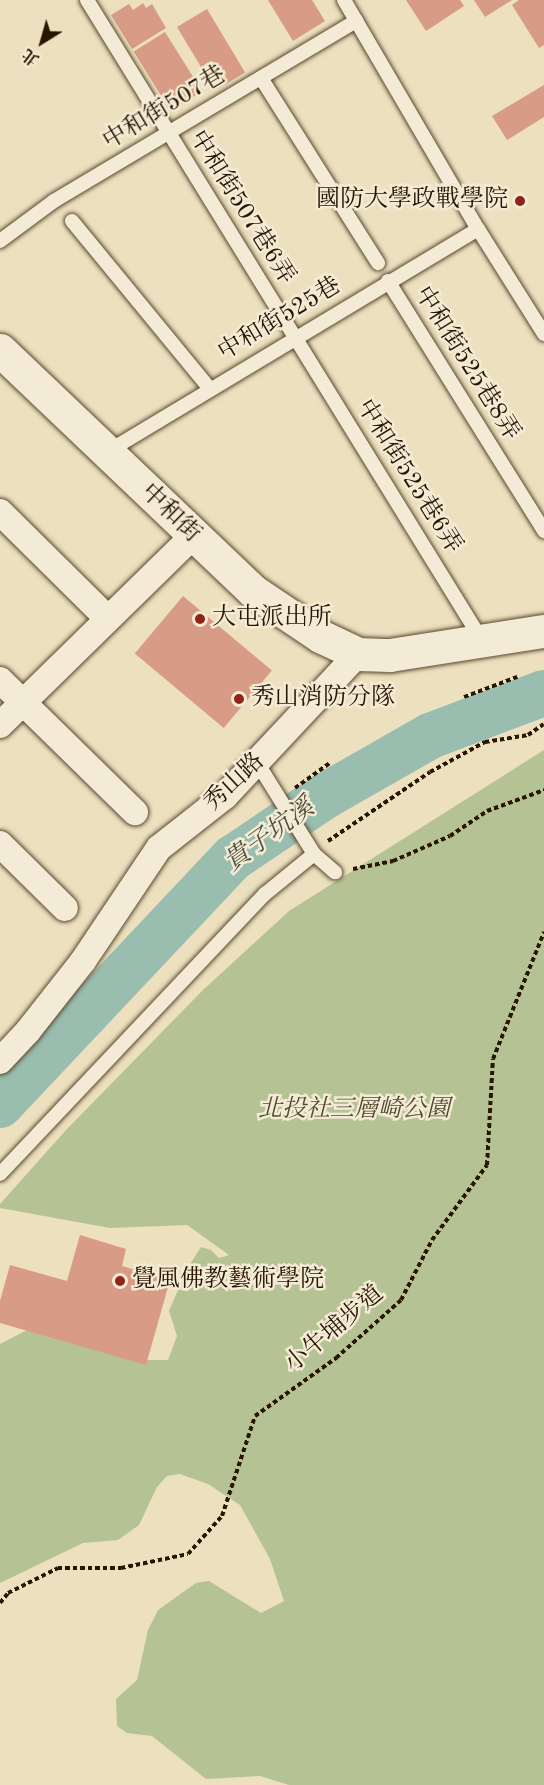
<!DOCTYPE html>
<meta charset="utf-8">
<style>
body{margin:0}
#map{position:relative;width:544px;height:1785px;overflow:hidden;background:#ece0be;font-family:"Old Standard TT","Noto Serif TC",serif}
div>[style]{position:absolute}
.green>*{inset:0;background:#b5c394}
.river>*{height:46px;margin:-23px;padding:0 23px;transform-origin:23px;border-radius:23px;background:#99bdaf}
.building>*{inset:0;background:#d89b85;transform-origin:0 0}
.path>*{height:4px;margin-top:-2px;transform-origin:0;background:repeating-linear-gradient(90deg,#291601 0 4.5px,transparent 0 7.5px)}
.roads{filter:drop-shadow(0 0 2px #5a4830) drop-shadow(0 0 2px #5a4830)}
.lane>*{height:14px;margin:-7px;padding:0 7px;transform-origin:7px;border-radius:7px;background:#f3ebd5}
.street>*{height:26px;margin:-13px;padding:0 13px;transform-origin:13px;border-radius:13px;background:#f3ebd5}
.secondary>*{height:33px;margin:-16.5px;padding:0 16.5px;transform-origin:16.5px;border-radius:16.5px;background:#f3ebd5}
.dots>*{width:16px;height:16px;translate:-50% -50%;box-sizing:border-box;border:3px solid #f3ebd5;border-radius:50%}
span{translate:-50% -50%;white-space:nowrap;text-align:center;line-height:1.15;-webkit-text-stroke:5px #f3ebd5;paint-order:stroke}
.street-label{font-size:24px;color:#291601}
.poi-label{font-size:24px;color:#291601}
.right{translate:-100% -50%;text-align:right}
.left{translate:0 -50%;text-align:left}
.park-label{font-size:24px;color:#534a2d;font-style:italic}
.water-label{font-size:26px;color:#50503e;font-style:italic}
.north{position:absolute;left:12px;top:12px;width:60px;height:60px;-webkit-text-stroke:4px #f3ebd5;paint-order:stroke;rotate:217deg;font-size:16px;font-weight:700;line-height:24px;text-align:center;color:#291601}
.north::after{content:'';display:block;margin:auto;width:21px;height:27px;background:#291601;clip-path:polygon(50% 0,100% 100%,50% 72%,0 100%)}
</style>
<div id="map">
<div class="green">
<div style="clip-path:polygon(544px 750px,544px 1785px,289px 1785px,260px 1776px,206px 1779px,152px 1736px,127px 1733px,117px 1726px,116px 1699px,137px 1680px,148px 1630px,158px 1610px,196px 1583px,209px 1581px,261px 1613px,284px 1601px,270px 1559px,240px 1505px,208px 1484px,180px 1474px,167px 1476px,157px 1487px,139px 1525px,118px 1540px,83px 1543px,0 1583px,0 1344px,35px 1326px,144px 1360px,168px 1360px,177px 1336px,169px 1311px,187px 1269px,201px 1247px,211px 1250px,219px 1258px,229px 1255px,187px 1225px,110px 1228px,0 1208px,0 1204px,66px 1130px,203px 990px,289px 911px)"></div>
</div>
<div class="river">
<div style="left:0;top:1105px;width:340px;rotate:-46.7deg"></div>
<div style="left:233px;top:858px;width:111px;rotate:-34deg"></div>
<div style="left:325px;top:796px;width:121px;rotate:-29.7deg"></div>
<div style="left:430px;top:736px;width:122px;rotate:-20.7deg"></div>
</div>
<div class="building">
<div style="clip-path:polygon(268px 0,312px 0,325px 21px,293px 41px)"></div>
<div style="clip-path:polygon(406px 0,460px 0,464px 6px,426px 31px)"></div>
<div style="clip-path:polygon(474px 0,512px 0,485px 17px)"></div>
<div style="clip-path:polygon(519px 0,544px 0,544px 45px,539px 48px,512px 5px)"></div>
<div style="clip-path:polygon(143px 3px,146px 8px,152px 4px,166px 28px,132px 49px,111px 15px,129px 4px,133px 10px)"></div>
<div style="left:207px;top:9px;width:74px;height:35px;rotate:59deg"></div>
<div style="left:165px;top:32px;width:70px;height:37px;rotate:58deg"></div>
<div style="clip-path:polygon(544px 85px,544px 117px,507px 140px,492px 116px)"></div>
<div style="left:183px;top:596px;width:116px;height:75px;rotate:40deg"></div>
<div style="clip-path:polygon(80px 1235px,126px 1249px,122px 1266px,170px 1280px,146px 1365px,0 1323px,0 1301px,10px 1265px,67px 1281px)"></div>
</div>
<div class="path">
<div style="left:464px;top:697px;width:57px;rotate:-20.7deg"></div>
<div style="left:295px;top:788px;width:44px;rotate:-35.8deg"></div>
<div style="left:328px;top:841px;width:123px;rotate:-34.1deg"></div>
<div style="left:430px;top:772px;width:63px;rotate:-28.6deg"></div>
<div style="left:485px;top:742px;width:44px;rotate:-9.2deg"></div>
<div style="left:528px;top:735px;width:19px;rotate:-35deg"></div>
<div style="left:353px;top:869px;width:41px;rotate:-11.3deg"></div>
<div style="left:393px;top:861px;width:62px;rotate:-23.7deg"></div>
<div style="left:450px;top:836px;width:45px;rotate:-34deg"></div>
<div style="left:487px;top:811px;width:61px;rotate:-20.2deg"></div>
<div style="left:0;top:1603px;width:13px;rotate:-51deg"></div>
<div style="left:8px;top:1593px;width:56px;rotate:-26.6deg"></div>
<div style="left:58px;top:1568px;width:63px"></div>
<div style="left:121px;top:1568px;width:68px;rotate:-11.8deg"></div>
<div style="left:188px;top:1554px;width:51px;rotate:-48.2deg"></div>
<div style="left:222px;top:1516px;width:105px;rotate:-71.7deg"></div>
<div style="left:255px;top:1416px;width:100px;rotate:-35.6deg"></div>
<div style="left:336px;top:1358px;width:87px;rotate:-41.7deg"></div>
<div style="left:401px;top:1300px;width:68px;rotate:-62.7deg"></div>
<div style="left:432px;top:1240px;width:93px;rotate:-53.7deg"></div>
<div style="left:487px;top:1165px;width:106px;rotate:-86.8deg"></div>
<div style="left:493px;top:1059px;width:137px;rotate:-68.1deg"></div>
</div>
<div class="roads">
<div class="lane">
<div style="left:87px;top:0;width:751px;rotate:58.34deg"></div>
<div style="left:344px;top:0;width:265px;rotate:59.7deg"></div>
<div style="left:478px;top:229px;width:124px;rotate:57.8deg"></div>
<div style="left:261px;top:78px;width:219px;rotate:57.7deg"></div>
<div style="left:72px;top:221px;width:216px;rotate:50.6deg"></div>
<div style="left:0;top:241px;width:67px;rotate:-36.5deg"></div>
<div style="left:54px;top:201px;width:352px;rotate:-30.8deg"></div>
<div style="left:388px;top:281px;width:295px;rotate:58deg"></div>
<div style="left:107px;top:452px;width:433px;rotate:-31deg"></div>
<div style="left:258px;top:764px;width:106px;rotate:58.1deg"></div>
<div style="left:314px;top:854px;width:28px;rotate:41deg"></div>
<div style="left:0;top:1174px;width:386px;rotate:-46.6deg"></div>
<div style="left:265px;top:894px;width:63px;rotate:-39.2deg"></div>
</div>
<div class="street">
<div style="left:0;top:512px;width:151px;rotate:44.7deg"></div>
<div style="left:0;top:680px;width:189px;rotate:44.4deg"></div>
<div style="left:0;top:725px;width:269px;rotate:-44.4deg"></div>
<div style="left:0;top:844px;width:91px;rotate:44.6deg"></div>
<div style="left:0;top:1061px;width:41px;rotate:-47deg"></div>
<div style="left:28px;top:1031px;width:89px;rotate:-51.8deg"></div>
<div style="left:83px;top:961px;width:136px;rotate:-56.1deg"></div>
<div style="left:159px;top:848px;width:84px;rotate:-38.2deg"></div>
<div style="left:225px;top:796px;width:195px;rotate:-46.9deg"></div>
</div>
<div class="secondary">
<div style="left:0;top:350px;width:349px;rotate:43.6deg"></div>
<div style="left:253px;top:591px;width:81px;rotate:33.9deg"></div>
<div style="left:320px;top:636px;width:42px;rotate:25.3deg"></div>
<div style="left:358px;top:654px;width:32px;rotate:2deg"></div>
<div style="left:390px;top:655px;width:156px;rotate:-8.9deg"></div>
</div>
</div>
<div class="dots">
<div style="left:520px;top:201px;background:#8f2418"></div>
<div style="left:200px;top:619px;background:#8f2418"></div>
<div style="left:239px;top:699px;background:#8f2418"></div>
<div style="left:120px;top:1281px;background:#8f2418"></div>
</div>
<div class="street-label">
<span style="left:165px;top:109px;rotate:-31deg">中和街507巷</span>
<span style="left:241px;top:208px;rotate:58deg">中和街507巷6弄</span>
<span style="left:280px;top:320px;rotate:-31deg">中和街525巷</span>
<span style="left:466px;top:364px;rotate:58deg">中和街525巷8弄</span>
<span style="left:408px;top:477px;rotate:58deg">中和街525巷6弄</span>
<span style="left:170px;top:514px;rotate:44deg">中和街</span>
<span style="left:235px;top:783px;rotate:-43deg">秀山路</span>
<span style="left:335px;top:1330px;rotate:-40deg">小牛埔步道</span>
</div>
<div class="poi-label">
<span class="right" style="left:508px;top:201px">國防大學政戰學院</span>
<span class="left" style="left:212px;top:619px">大屯派出所</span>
<span class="left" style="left:251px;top:699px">秀山消防分隊</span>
<span class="left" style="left:132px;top:1281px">覺風佛教藝術學院</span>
</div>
<div class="park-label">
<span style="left:354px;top:1111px">北投社三層崎公園</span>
</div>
<div class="water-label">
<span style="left:270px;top:836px;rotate:-36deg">貴子坑溪</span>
</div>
<div class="north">北</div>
</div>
